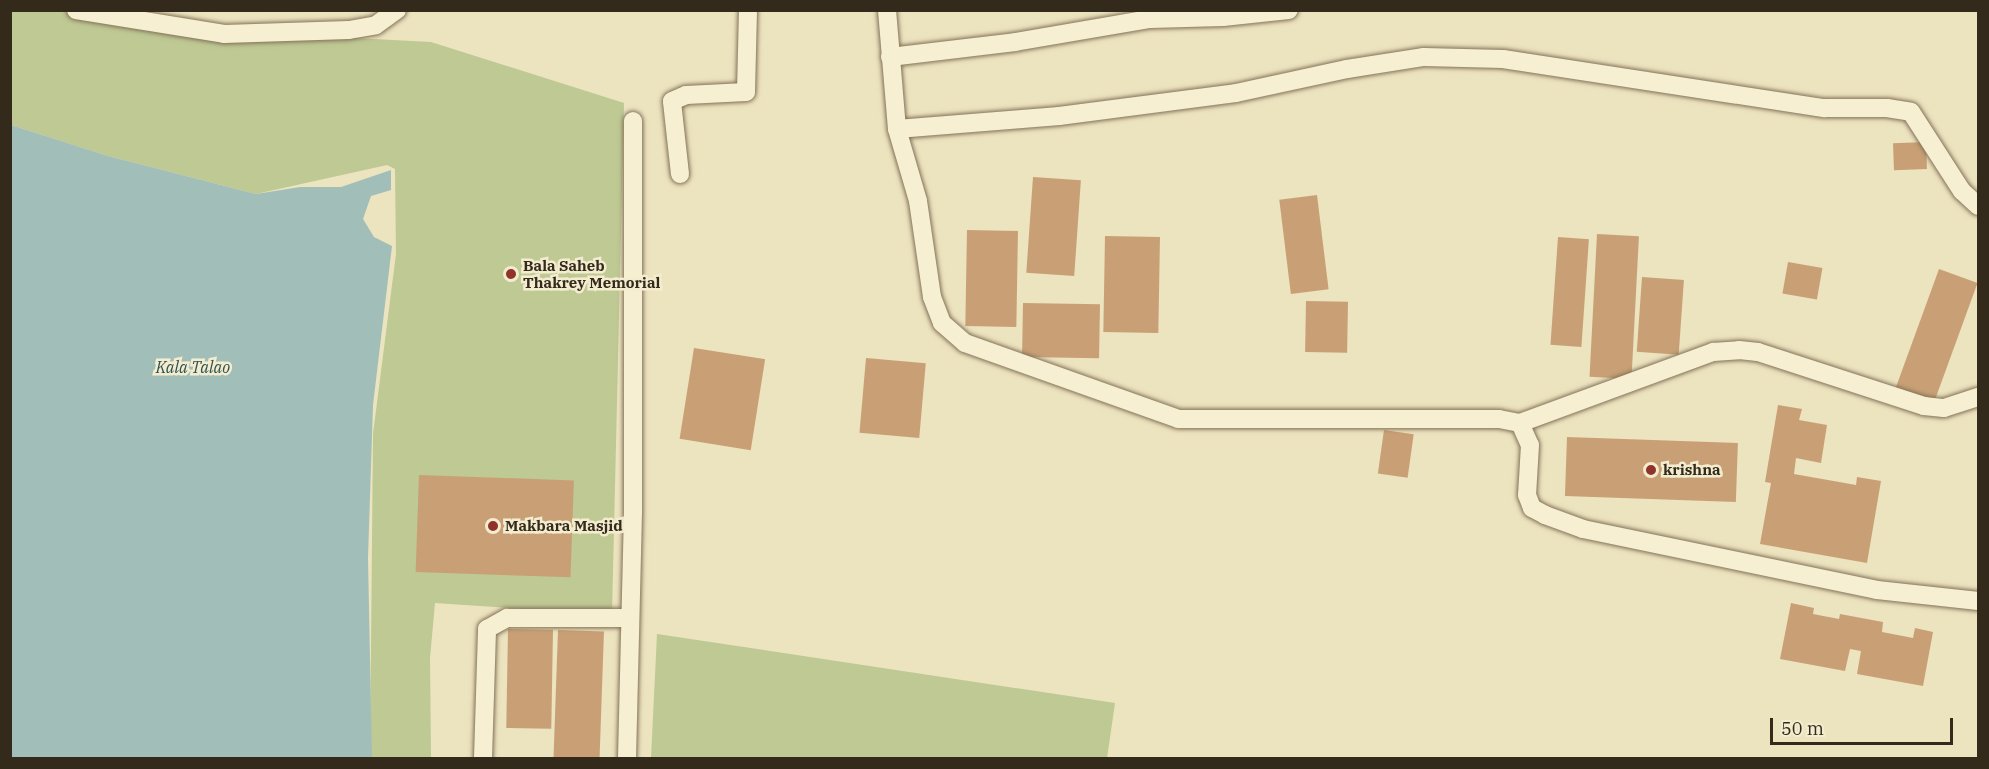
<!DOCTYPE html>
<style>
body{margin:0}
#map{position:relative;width:1989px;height:769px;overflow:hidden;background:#ece3bf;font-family:"IBM Plex Serif",serif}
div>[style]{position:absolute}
.green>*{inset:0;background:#bec994}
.water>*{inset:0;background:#a2beb8}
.building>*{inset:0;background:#c9a076;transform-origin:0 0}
.roads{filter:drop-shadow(0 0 2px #847358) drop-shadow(0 0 2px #847358)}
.minor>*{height:18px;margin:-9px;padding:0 9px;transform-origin:9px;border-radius:9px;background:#f7efd2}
.dots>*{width:16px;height:16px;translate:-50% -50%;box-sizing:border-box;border:3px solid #f4eccf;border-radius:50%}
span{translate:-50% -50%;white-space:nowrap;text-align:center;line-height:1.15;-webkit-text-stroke:5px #f4eccf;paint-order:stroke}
.poi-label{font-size:15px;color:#342a1c;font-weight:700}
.left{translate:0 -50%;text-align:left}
.water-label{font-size:16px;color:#2c5253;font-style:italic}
.frame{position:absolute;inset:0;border:12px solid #342a1c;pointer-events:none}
.scale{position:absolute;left:1770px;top:718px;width:183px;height:27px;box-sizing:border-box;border:3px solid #342a1c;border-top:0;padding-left:8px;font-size:18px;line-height:21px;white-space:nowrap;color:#342a1c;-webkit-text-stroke:4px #f4eccf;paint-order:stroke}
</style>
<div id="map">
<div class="green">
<div style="clip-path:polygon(10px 11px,91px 11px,201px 30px,431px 42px,624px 103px,612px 615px,435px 603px,430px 658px,431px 758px,370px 758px,373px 434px,396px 254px,395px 169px,387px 165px,256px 194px,108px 156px,11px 125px)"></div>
<div style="clip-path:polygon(657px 634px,1115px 703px,1107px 758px,651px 758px)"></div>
</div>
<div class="water">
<div style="clip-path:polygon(11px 125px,108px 156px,256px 194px,300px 187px,341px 187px,391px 170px,391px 190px,371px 196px,363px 219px,374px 237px,392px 246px,373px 405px,368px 558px,372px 758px,11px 758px)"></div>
</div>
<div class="building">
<div style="left:1926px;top:142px;width:27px;height:33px;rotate:88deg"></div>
<div style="left:1033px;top:177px;width:48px;height:96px;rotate:4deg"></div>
<div style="left:1317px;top:195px;width:95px;height:38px;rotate:83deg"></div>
<div style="left:967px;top:230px;width:51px;height:96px;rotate:1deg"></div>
<div style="left:1597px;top:234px;width:42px;height:143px;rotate:3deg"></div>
<div style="left:1105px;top:236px;width:55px;height:96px;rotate:1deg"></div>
<div style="left:1558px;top:237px;width:31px;height:108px;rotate:4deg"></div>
<div style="left:1788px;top:262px;width:35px;height:32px;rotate:10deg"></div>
<div style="left:1939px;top:269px;width:41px;height:127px;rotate:20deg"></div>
<div style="left:1642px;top:277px;width:42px;height:75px;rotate:4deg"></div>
<div style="left:1306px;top:301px;width:42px;height:51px;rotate:1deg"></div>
<div style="left:1023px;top:303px;width:77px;height:54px;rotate:1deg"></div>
<div style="left:694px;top:348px;width:72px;height:92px;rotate:9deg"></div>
<div style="left:866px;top:358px;width:60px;height:75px;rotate:5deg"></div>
<div style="clip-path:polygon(1778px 405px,1802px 409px,1799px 420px,1827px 425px,1821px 463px,1796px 458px,1794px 474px,1856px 485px,1857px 477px,1881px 481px,1867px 563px,1760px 544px,1771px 483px,1765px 482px)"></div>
<div style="left:1384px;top:430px;width:30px;height:44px;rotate:8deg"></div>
<div style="left:1567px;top:437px;width:171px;height:59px;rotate:2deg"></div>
<div style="left:419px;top:475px;width:155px;height:97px;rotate:2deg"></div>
<div style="clip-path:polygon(1791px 603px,1814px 608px,1813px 614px,1839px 619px,1840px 614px,1883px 622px,1882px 632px,1913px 638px,1915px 628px,1933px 632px,1923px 686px,1857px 674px,1861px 651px,1850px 649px,1845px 671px,1780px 659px)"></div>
<div style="left:508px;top:629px;width:45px;height:99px;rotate:1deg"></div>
<div style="left:558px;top:630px;width:46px;height:128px;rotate:2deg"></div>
</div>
<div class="roads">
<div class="minor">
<div style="left:76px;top:10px;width:150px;rotate:9.2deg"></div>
<div style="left:224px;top:34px;width:125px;rotate:-1.8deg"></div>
<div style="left:349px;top:30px;width:27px;rotate:-10deg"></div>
<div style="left:376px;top:25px;width:26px;rotate:-36deg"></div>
<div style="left:887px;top:10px;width:119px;rotate:85.2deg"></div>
<div style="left:897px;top:129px;width:75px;rotate:73.7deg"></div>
<div style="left:918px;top:201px;width:97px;rotate:81.7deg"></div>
<div style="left:932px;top:297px;width:28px;rotate:69deg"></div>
<div style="left:942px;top:323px;width:30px;rotate:41deg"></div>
<div style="left:965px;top:343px;width:226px;rotate:19.6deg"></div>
<div style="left:1178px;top:419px;width:321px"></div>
<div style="left:1499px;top:419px;width:21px;rotate:11deg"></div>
<div style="left:1520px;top:423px;width:24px;rotate:66deg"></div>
<div style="left:1530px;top:445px;width:50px;rotate:93.4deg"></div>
<div style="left:1527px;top:495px;width:14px;rotate:69deg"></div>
<div style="left:1532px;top:508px;width:15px;rotate:28deg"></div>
<div style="left:1545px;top:515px;width:40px;rotate:20.2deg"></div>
<div style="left:1583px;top:529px;width:300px;rotate:11.7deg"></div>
<div style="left:1877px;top:590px;width:102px;rotate:6.2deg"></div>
<div style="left:890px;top:57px;width:126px;rotate:-6.8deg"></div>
<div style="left:1015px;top:42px;width:137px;rotate:-9.7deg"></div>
<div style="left:1150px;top:19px;width:73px;rotate:-1.6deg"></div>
<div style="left:1223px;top:17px;width:66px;rotate:-6.1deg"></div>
<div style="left:897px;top:129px;width:163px;rotate:-4.6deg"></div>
<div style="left:1059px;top:116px;width:178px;rotate:-7.4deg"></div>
<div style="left:1236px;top:93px;width:114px;rotate:-12.2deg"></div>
<div style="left:1347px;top:69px;width:78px;rotate:-8.9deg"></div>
<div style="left:1424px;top:57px;width:79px;rotate:1.5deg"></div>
<div style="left:1503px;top:59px;width:326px;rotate:8.7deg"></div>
<div style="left:1825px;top:108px;width:62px"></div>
<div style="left:1887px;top:108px;width:24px;rotate:9deg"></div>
<div style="left:1911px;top:112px;width:94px;rotate:57.2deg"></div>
<div style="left:1962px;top:191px;width:22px;rotate:43deg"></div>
<div style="left:680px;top:174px;width:73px;rotate:-96.3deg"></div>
<div style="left:672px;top:101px;width:15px;rotate:-23deg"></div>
<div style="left:686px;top:95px;width:60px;rotate:-2.9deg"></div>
<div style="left:746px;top:92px;width:82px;rotate:-88.6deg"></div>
<div style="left:1520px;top:423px;width:206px;rotate:-20.2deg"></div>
<div style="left:1713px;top:352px;width:26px;rotate:-4deg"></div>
<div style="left:1739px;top:350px;width:19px;rotate:6deg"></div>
<div style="left:1758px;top:352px;width:175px;rotate:18deg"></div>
<div style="left:1924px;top:406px;width:20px;rotate:6deg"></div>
<div style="left:1944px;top:408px;width:36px;rotate:-18deg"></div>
<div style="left:483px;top:758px;width:129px;rotate:-88.2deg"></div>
<div style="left:487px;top:629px;width:23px;rotate:-29deg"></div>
<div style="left:507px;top:618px;width:123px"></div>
<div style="left:627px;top:758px;width:247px;rotate:-88.6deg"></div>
<div style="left:633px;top:511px;width:390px;rotate:-90deg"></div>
</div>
</div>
<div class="dots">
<div style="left:511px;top:274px;background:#91332b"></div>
<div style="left:1651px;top:470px;background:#91332b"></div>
<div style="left:493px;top:526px;background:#91332b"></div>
</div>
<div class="poi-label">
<span class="left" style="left:523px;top:274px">Bala Saheb<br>Thakrey Memorial</span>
<span class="left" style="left:1663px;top:470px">krishna</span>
<span class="left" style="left:505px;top:526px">Makbara Masjid</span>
</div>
<div class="water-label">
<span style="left:193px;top:367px">Kala Talao</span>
</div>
<div class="frame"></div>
<div class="scale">50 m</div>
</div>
